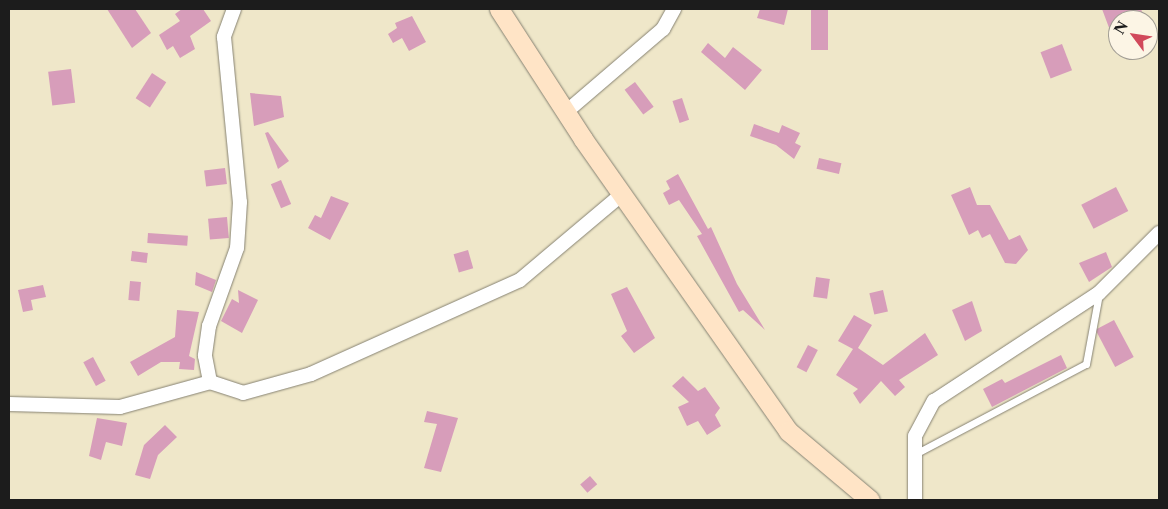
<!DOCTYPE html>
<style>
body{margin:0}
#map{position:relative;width:1168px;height:509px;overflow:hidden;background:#efe7c9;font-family:"Libre Caslon Text",serif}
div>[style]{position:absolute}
.building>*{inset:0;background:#d79dba;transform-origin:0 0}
.roads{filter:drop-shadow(0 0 1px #868272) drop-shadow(0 0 1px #868272)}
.lane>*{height:7px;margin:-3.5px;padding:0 3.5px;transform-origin:3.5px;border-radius:3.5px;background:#fff}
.street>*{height:14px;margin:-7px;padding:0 7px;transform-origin:7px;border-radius:7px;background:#fff}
.secondary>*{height:19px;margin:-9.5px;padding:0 9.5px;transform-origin:9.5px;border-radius:9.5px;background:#ffe4c6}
span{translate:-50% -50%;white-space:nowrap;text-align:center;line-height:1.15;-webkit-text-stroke:4px #fcf5e5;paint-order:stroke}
.frame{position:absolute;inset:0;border:10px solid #1c1c1c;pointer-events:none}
.north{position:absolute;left:1108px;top:10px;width:50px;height:50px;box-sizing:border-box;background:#fcf5e5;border:1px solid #a29e95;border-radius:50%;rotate:301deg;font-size:14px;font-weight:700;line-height:20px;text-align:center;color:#1c1c1c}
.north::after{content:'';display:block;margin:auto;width:18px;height:22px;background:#d1495b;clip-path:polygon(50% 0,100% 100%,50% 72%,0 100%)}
</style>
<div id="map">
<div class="building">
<div style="clip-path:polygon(107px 9px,135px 9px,151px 33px,132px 48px)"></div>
<div style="clip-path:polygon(182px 9px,203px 9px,211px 21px,190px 36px,195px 49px,180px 58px,173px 46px,167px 50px,159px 35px,180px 21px,175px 14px)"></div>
<div style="clip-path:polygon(760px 9px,788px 9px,784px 25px,757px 18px)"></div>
<div style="left:811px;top:9px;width:17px;height:41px"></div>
<div style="clip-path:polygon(1102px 9px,1141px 9px,1145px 20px,1118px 20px,1117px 49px)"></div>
<div style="clip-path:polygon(412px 16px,426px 42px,409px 51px,402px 38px,393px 43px,388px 34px,397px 28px,395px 23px)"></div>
<div style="clip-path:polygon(708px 43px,725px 58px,733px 47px,762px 70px,745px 90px,701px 52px)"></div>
<div style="left:1062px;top:44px;width:28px;height:23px;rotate:69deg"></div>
<div style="left:71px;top:69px;width:34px;height:23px;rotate:83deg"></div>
<div style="left:152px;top:73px;width:17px;height:30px;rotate:33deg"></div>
<div style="left:635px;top:82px;width:31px;height:13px;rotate:53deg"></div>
<div style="clip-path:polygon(250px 93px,281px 96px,284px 117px,254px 126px)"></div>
<div style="left:682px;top:98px;width:23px;height:10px;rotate:72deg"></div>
<div style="clip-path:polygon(754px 124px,779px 133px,782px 125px,800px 133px,795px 143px,801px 146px,794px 159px,776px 145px,750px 136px)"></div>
<div style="clip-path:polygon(268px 132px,289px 161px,278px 169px,265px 133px)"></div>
<div style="left:819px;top:158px;width:23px;height:11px;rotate:13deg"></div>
<div style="left:225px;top:168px;width:16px;height:21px;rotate:83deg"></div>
<div style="clip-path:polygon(678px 174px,708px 229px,711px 227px,737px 284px,765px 330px,743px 310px,739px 312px,697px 236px,702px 234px,679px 200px,669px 205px,663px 193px,670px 189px,666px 181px)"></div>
<div style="left:281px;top:180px;width:26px;height:11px;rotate:67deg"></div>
<div style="clip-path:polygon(970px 187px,977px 205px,990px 205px,1009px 240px,1020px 235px,1028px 250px,1016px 264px,1005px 263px,990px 234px,982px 238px,978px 230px,969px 235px,951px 195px)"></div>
<div style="left:1116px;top:187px;width:27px;height:39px;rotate:63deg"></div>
<div style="clip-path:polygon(331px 196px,349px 203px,330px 240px,308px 228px,315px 215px,321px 218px)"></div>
<div style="left:227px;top:217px;width:21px;height:19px;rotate:85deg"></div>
<div style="left:148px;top:233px;width:40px;height:10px;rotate:4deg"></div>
<div style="left:468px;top:250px;width:19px;height:15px;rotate:74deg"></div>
<div style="left:132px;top:251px;width:16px;height:10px;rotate:7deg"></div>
<div style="clip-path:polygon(1106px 252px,1112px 267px,1089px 282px,1079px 263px)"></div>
<div style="clip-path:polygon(196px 272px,216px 280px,212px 292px,195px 285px)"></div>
<div style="left:816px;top:277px;width:14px;height:20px;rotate:8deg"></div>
<div style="left:130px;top:281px;width:11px;height:19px;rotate:5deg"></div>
<div style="clip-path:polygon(43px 285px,46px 297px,31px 300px,33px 310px,23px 312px,18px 290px)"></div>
<div style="clip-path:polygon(627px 287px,655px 338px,634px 353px,621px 336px,627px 331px,611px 294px)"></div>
<div style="clip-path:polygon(238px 290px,258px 300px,242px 333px,221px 321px,232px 299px,239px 303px)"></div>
<div style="left:883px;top:290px;width:22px;height:14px;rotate:77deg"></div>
<div style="clip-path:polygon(972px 301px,982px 331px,965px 341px,952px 310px)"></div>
<div style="clip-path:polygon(177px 310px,199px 312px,189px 356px,195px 359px,194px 370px,179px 369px,180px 362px,161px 362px,138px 376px,130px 362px,175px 337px)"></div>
<div style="clip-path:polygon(854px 315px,872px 325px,858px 348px,883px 365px,925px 333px,938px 355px,899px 380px,905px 387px,895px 396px,881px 381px,860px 404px,853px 393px,858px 389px,836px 375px,853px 349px,838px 341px)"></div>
<div style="left:1114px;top:320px;width:42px;height:21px;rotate:62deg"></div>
<div style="left:808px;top:345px;width:11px;height:25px;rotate:27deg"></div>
<div style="clip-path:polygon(1061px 355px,1067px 368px,992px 407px,983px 389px,1002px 379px,1005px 383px)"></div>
<div style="left:93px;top:357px;width:27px;height:11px;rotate:62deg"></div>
<div style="clip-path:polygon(683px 376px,698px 391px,705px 387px,720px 408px,715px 415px,721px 426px,707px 435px,698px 421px,687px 426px,678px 407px,689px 402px,672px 386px)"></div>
<div style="clip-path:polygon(427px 411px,458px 418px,441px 472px,424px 468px,437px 424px,424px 422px)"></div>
<div style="clip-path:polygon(97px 418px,127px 423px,122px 446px,106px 442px,101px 460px,89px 456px)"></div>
<div style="clip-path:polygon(165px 425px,177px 437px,158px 455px,150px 479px,135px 475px,144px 445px)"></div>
<div style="left:590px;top:476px;width:11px;height:13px;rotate:49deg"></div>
</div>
<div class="roads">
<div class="lane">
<div style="left:915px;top:454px;width:193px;rotate:-27.8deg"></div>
<div style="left:1086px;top:364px;width:71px;rotate:-79.5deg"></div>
</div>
<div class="street">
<div style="left:234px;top:9px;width:30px;rotate:110deg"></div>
<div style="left:224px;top:37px;width:166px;rotate:84.5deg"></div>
<div style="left:240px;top:202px;width:46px;rotate:93.7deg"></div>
<div style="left:237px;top:248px;width:83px;rotate:109.7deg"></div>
<div style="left:209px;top:326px;width:30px;rotate:98deg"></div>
<div style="left:205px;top:356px;width:26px;rotate:79deg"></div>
<div style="left:210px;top:382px;width:35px;rotate:18deg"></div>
<div style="left:243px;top:393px;width:71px;rotate:-15.6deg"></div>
<div style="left:311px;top:374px;width:229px;rotate:-24.2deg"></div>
<div style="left:520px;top:280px;width:133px;rotate:-40.1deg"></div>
<div style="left:566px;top:112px;width:128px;rotate:-40.6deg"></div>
<div style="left:663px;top:29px;width:23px;rotate:-61deg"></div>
<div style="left:9px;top:404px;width:111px;rotate:1.5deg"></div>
<div style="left:120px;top:407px;width:93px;rotate:-15.5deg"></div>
<div style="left:915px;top:500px;width:64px;rotate:-90deg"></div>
<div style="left:915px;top:436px;width:40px;rotate:-62deg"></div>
<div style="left:934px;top:401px;width:197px;rotate:-33.2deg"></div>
<div style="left:1099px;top:293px;width:85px;rotate:-45deg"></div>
</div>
<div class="secondary">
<div style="left:499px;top:9px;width:155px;rotate:57.1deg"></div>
<div style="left:583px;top:139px;width:357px;rotate:54.9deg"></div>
<div style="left:788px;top:431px;width:107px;rotate:40.1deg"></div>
</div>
</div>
<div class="frame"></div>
<div class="north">N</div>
</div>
